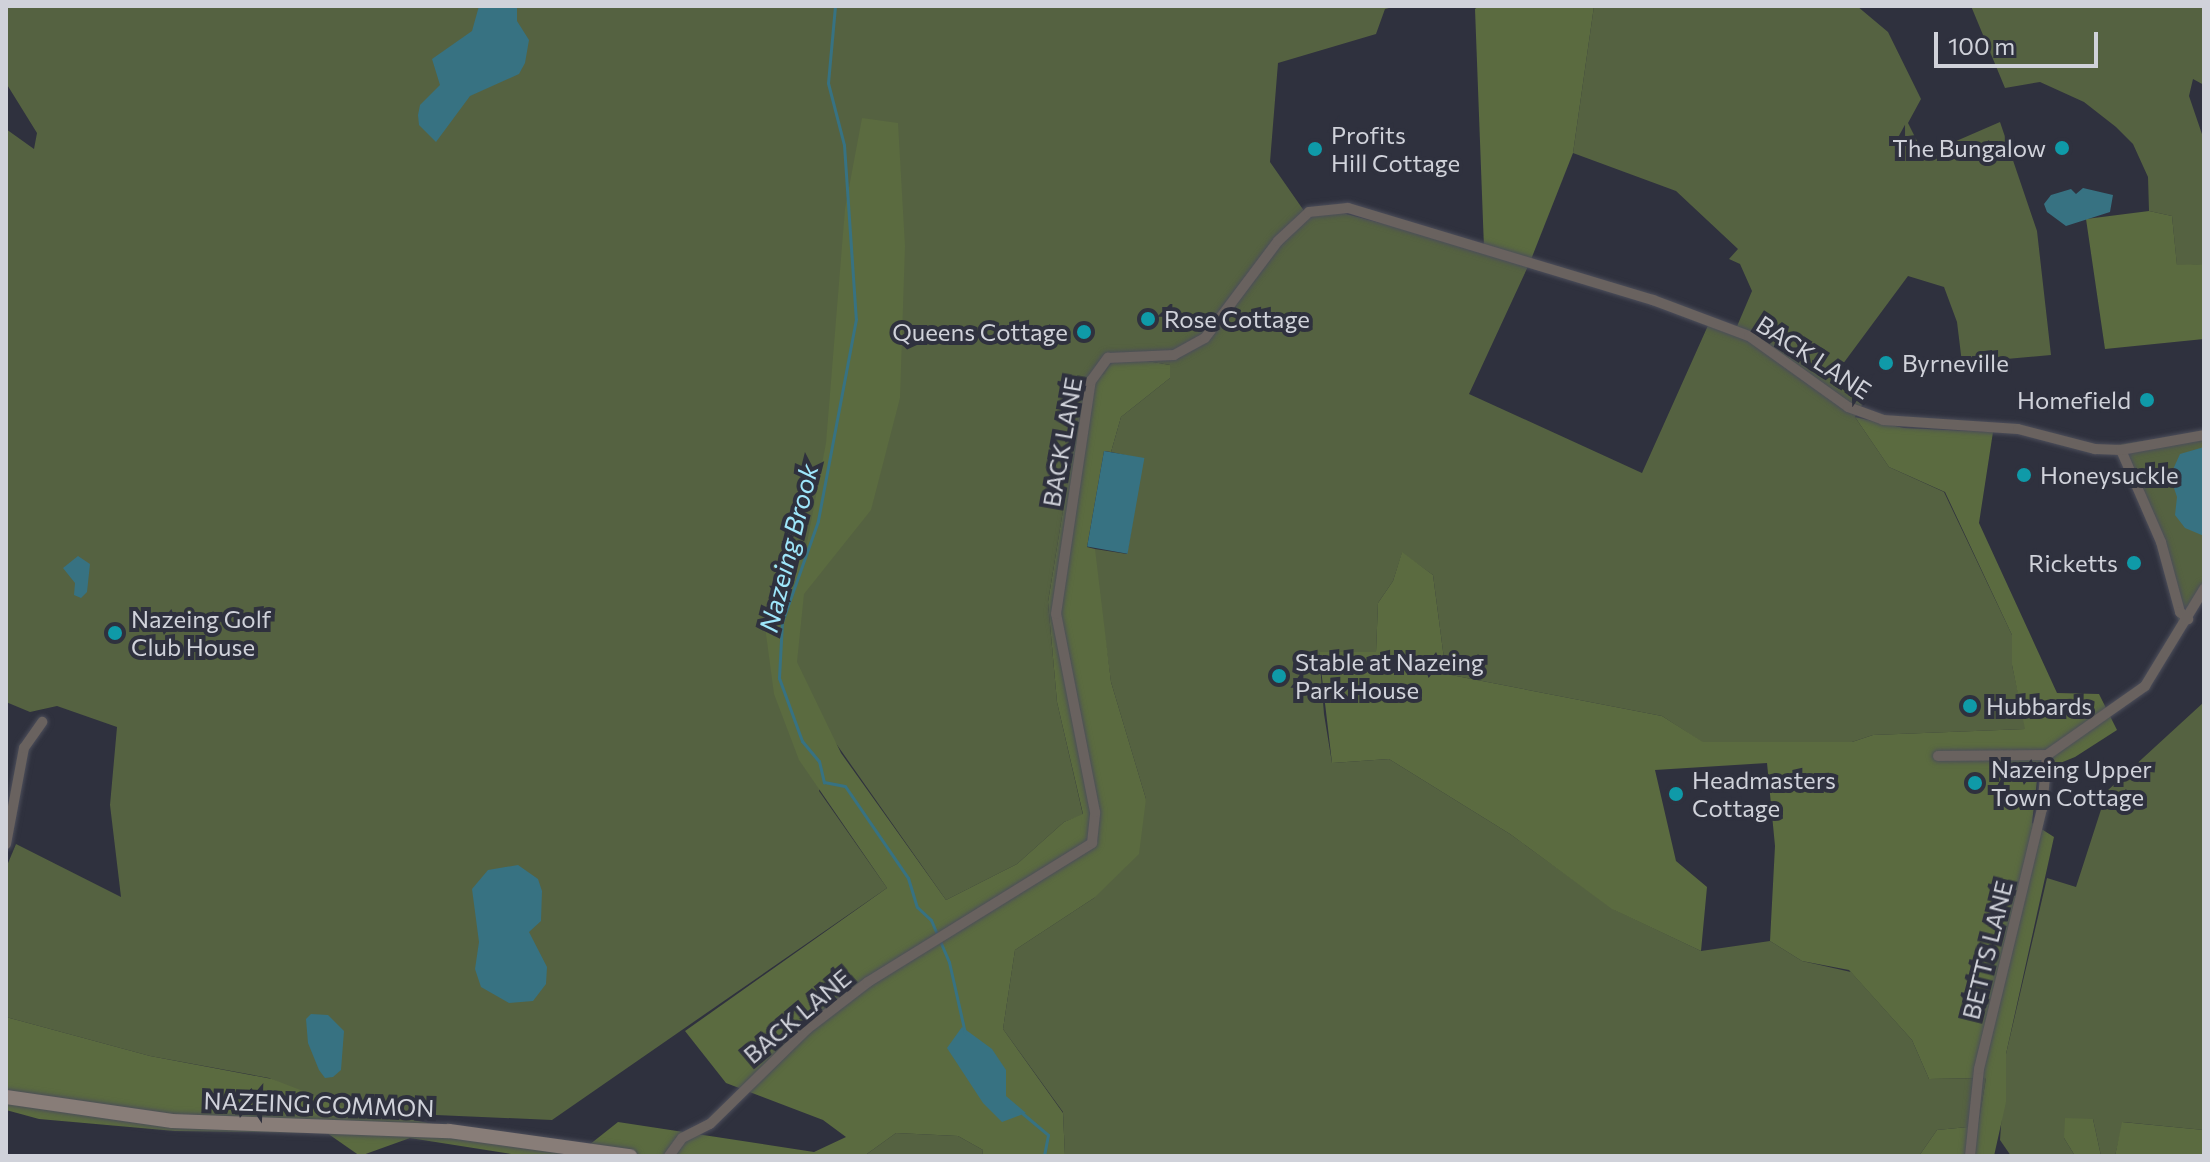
<!DOCTYPE html>
<style>
body{margin:0}
#map{position:relative;width:2210px;height:1162px;overflow:hidden;background:#2f313e;font-family:Commissioner,sans-serif}
div>[style]{position:absolute}
.green>*{inset:0;background:#556241}
.forest>*{inset:0;background:#5b6b40}
.water>*{inset:0;background:#377282;transform-origin:0 0}
.stream>*{height:3px;margin:-1.5px;padding:0 1.5px;transform-origin:1.5px;border-radius:1.5px;background:#377282}
.roads{filter:drop-shadow(0 0 2px #4c4e5a) drop-shadow(0 0 2px #4c4e5a)}
.street>*{height:10px;margin:-5px;padding:0 5px;transform-origin:5px;border-radius:5px;background:#69625f}
.secondary>*{height:14px;margin:-7px;padding:0 7px;transform-origin:7px;border-radius:7px;background:#887d78}
.dots>*{width:22px;height:22px;translate:-50% -50%;box-sizing:border-box;border:4px solid #2f313e;border-radius:50%}
span{translate:-50% -50%;white-space:nowrap;text-align:center;line-height:1.15;-webkit-text-stroke:8px #2f313e;paint-order:stroke}
.poi-label{font-size:24px;color:#d0d2da}
.left{translate:0 -50%;text-align:left}
.right{translate:-100% -50%;text-align:right}
.street-label{font-size:24px;color:#d0d2da}
.water-label{font-size:26px;color:#9ee6fb;font-style:italic}
.frame{position:absolute;inset:0;border:8px solid #d0d2da;pointer-events:none}
.scale{position:absolute;left:1934px;top:32px;width:164px;height:36px;box-sizing:border-box;border:4px solid #d0d2da;border-top:0;padding-left:10px;font-size:24px;line-height:28px;white-space:nowrap;color:#d0d2da;-webkit-text-stroke:6px #2f313e;paint-order:stroke}
</style>
<div id="map">
<div class="green">
<div style="clip-path:polygon(6px 6px,1397px 6px,1385px 9px,1376px 34px,1278px 63px,1270px 162px,1309px 218px,1331px 210px,1530px 262px,1469px 394px,1642px 473px,1710px 321px,1735px 331px,1752px 291px,1740px 264px,1729px 259px,1738px 249px,1676px 191px,1573px 153px,1594px 6px,1857px 6px,1888px 32px,1921px 99px,1908px 123px,1924px 155px,2000px 122px,2037px 231px,2051px 355px,1962px 363px,1957px 322px,1944px 287px,1908px 276px,1831px 380px,1862px 405px,1855px 417px,1889px 467px,1944px 492px,2012px 635px,2012px 665px,2026px 729px,1873px 735px,1852px 742px,1702px 742px,1662px 716px,1446px 674px,1433px 575px,1402px 553px,1393px 581px,1378px 603px,1376px 653px,1319px 652px,1324px 714px,1332px 763px,1389px 759px,1510px 834px,1615px 910px,1701px 951px,1770px 941px,1802px 961px,1851px 972px,1912px 1040px,1929px 1079px,1986px 1078px,1978px 1126px,1937px 1130px,1919px 1156px,1065px 1156px,1063px 1112px,1003px 1029px,1015px 950px,1094px 898px,1146px 799px,1111px 682px,1094px 557px,1095px 549px,1127px 554px,1143px 459px,1111px 452px,1121px 417px,1170px 378px,1170px 365px,1130px 358px,1104px 374px,1085px 377px,1048px 602px,1057px 702px,1083px 815px,1064px 822px,1017px 864px,946px 900px,835px 742px,819px 791px,887px 888px,552px 1120px,368px 1112px,322px 1102px,269px 1078px,150px 1056px,6px 1017px,6px 868px,16px 844px,121px 897px,110px 805px,117px 727px,57px 706px,30px 712px,6px 702px,6px 129px,34px 149px,37px 133px,6px 83px)"></div>
<div style="clip-path:polygon(1971px 6px,2204px 6px,2204px 85px,2193px 79px,2189px 96px,2204px 140px,2204px 264px,2177px 266px,2172px 216px,2149px 211px,2148px 177px,2133px 144px,2116px 127px,2084px 102px,2040px 82px,2005px 88px)"></div>
<div style="clip-path:polygon(2204px 432px,2204px 589px,2181px 629px,2154px 535px,2115px 445px)"></div>
<div style="clip-path:polygon(2204px 702px,2204px 1130px,2123px 1122px,2115px 1156px,2101px 1156px,2093px 1119px,2064px 1138px,2075px 1156px,2011px 1156px,2000px 1140px,2006px 1054px,2047px 878px,2076px 887px,2107px 791px)"></div>
<div style="clip-path:polygon(896px 1133px,958px 1136px,983px 1150px,982px 1156px,864px 1156px)"></div>
</div>
<div class="forest">
<div style="clip-path:polygon(1479px 6px,1594px 6px,1573px 153px,1530px 262px,1484px 248px,1475px 9px)"></div>
<div style="clip-path:polygon(862px 118px,898px 123px,905px 246px,900px 398px,871px 510px,804px 594px,797px 662px,841px 753px,946px 900px,1017px 864px,1064px 822px,1083px 814px,1057px 702px,1048px 602px,1085px 376px,1104px 374px,1111px 364px,1130px 358px,1170px 365px,1170px 378px,1121px 417px,1111px 452px,1104px 451px,1087px 547px,1095px 549px,1111px 682px,1146px 799px,1139px 854px,1094px 898px,1015px 950px,1003px 1029px,1063px 1113px,1065px 1156px,982px 1156px,983px 1150px,958px 1136px,896px 1133px,864px 1156px,631px 1156px,584px 1149px,618px 1122px,814px 1152px,846px 1137px,823px 1120px,726px 1083px,685px 1031px,887px 888px,799px 760px,774px 694px,764px 619px,806px 548px,826px 443px,845px 209px)"></div>
<div style="clip-path:polygon(2149px 211px,2172px 216px,2177px 265px,2204px 264px,2204px 339px,2105px 349px,2086px 219px)"></div>
<div style="clip-path:polygon(1855px 417px,1904px 428px,1993px 432px,1979px 523px,2057px 693px,2099px 694px,2117px 730px,2075px 757px,2038px 772px,2032px 823px,2054px 837px,2006px 1054px,2006px 1102px,1994px 1156px,1919px 1156px,1937px 1130px,1978px 1126px,1986px 1078px,1929px 1079px,1912px 1040px,1849px 970px,1802px 961px,1770px 941px,1775px 846px,1767px 763px,1655px 770px,1676px 861px,1707px 887px,1701px 951px,1612px 909px,1510px 834px,1389px 759px,1332px 763px,1319px 652px,1376px 652px,1378px 603px,1393px 581px,1402px 552px,1433px 575px,1446px 674px,1662px 716px,1703px 742px,1852px 742px,1873px 735px,2025px 729px,2012px 665px,2012px 635px,1945px 492px,1889px 467px)"></div>
<div style="clip-path:polygon(6px 1017px,150px 1056px,272px 1079px,342px 1106px,594px 1156px,524px 1156px,410px 1138px,360px 1156px,327px 1133px,175px 1131px,39px 1119px,6px 1110px)"></div>
<div style="clip-path:polygon(2065px 1118px,2093px 1119px,2101px 1156px,2075px 1156px,2064px 1138px)"></div>
<div style="clip-path:polygon(2122px 1122px,2204px 1130px,2204px 1156px,2115px 1156px)"></div>
</div>
<div class="water">
<div style="clip-path:polygon(479px 6px,517px 6px,517px 21px,529px 40px,525px 63px,519px 74px,470px 96px,436px 142px,419px 125px,418px 115px,420px 105px,440px 85px,432px 59px,472px 31px)"></div>
<div style="clip-path:polygon(2083px 188px,2113px 195px,2110px 212px,2066px 226px,2047px 212px,2044px 204px,2051px 195px,2071px 189px,2076px 194px)"></div>
<div style="clip-path:polygon(2204px 447px,2204px 536px,2185px 528px,2175px 515px,2177px 497px,2170px 476px,2180px 454px)"></div>
<div style="left:1104px;top:451px;width:41px;height:97px;rotate:10deg"></div>
<div style="clip-path:polygon(78px 556px,90px 564px,87px 592px,81px 598px,74px 595px,75px 583px,63px 568px)"></div>
<div style="clip-path:polygon(518px 865px,538px 879px,542px 891px,541px 921px,529px 932px,547px 967px,546px 984px,533px 1001px,509px 1003px,481px 987px,475px 969px,479px 942px,472px 889px,488px 870px)"></div>
<div style="clip-path:polygon(311px 1014px,328px 1015px,344px 1031px,341px 1070px,333px 1077px,325px 1078px,319px 1070px,308px 1043px,306px 1019px)"></div>
<div style="clip-path:polygon(962px 1027px,992px 1049px,1006px 1070px,1006px 1096px,1026px 1113px,1002px 1122px,983px 1103px,947px 1048px)"></div>
</div>
<div class="stream">
<div style="left:835px;top:6px;width:77px;rotate:95.2deg"></div>
<div style="left:828px;top:83px;width:64px;rotate:75.5deg"></div>
<div style="left:844px;top:145px;width:174px;rotate:86.1deg"></div>
<div style="left:856px;top:319px;width:206px;rotate:100.7deg"></div>
<div style="left:818px;top:521px;width:107px;rotate:109.6deg"></div>
<div style="left:782px;top:622px;width:56px;rotate:93.1deg"></div>
<div style="left:779px;top:678px;width:67px;rotate:69.9deg"></div>
<div style="left:802px;top:741px;width:26px;rotate:50deg"></div>
<div style="left:819px;top:761px;width:22px;rotate:77deg"></div>
<div style="left:824px;top:782px;width:21px;rotate:11deg"></div>
<div style="left:845px;top:786px;width:112px;rotate:55.6deg"></div>
<div style="left:908px;top:878px;width:30px;rotate:73deg"></div>
<div style="left:917px;top:907px;width:19px;rotate:43deg"></div>
<div style="left:931px;top:920px;width:46px;rotate:66.8deg"></div>
<div style="left:949px;top:962px;width:73px;rotate:77.3deg"></div>
<div style="left:1022px;top:1113px;width:34px;rotate:40deg"></div>
<div style="left:1048px;top:1135px;width:21px;rotate:101deg"></div>
</div>
<div class="roads">
<div class="street">
<div style="left:2121px;top:450px;width:100px;rotate:66.5deg"></div>
<div style="left:2161px;top:542px;width:73px;rotate:74.8deg"></div>
<div style="left:2180px;top:612px;width:11px;rotate:41deg"></div>
<div style="left:1938px;top:756px;width:109px;rotate:-0.5deg"></div>
<div style="left:6px;top:844px;width:98px;rotate:-79.4deg"></div>
<div style="left:24px;top:748px;width:32px;rotate:-55deg"></div>
<div style="left:669px;top:1156px;width:22px;rotate:-54deg"></div>
<div style="left:682px;top:1138px;width:31px;rotate:-27deg"></div>
<div style="left:710px;top:1124px;width:136px;rotate:-44.4deg"></div>
<div style="left:807px;top:1029px;width:77px;rotate:-37.6deg"></div>
<div style="left:868px;top:982px;width:264px;rotate:-31.8deg"></div>
<div style="left:1092px;top:843px;width:31px;rotate:-84deg"></div>
<div style="left:1095px;top:812px;width:202px;rotate:-101.1deg"></div>
<div style="left:1056px;top:614px;width:236px;rotate:-81.5deg"></div>
<div style="left:1091px;top:381px;width:29px;rotate:-54deg"></div>
<div style="left:1108px;top:358px;width:66px;rotate:-2.6deg"></div>
<div style="left:1174px;top:355px;width:35px;rotate:-29deg"></div>
<div style="left:1205px;top:338px;width:121px;rotate:-53deg"></div>
<div style="left:1278px;top:241px;width:42px;rotate:-43.1deg"></div>
<div style="left:1309px;top:212px;width:39px;rotate:-6deg"></div>
<div style="left:1348px;top:208px;width:319px;rotate:16.8deg"></div>
<div style="left:1653px;top:300px;width:103px;rotate:20.6deg"></div>
<div style="left:1749px;top:336px;width:122px;rotate:35.6deg"></div>
<div style="left:1848px;top:407px;width:37px;rotate:20deg"></div>
<div style="left:1883px;top:420px;width:135px;rotate:3.8deg"></div>
<div style="left:2018px;top:429px;width:80px;rotate:14.6deg"></div>
<div style="left:2095px;top:449px;width:26px;rotate:2deg"></div>
<div style="left:2121px;top:450px;width:84px;rotate:-10.2deg"></div>
<div style="left:1970px;top:1156px;width:87px;rotate:-84.1deg"></div>
<div style="left:1979px;top:1069px;width:268px;rotate:-76.4deg"></div>
<div style="left:2042px;top:809px;width:54px;rotate:-84.7deg"></div>
<div style="left:2047px;top:755px;width:120px;rotate:-35.1deg"></div>
<div style="left:2145px;top:686px;width:114px;rotate:-58.7deg"></div>
</div>
<div class="secondary">
<div style="left:6px;top:1097px;width:168px;rotate:8.2deg"></div>
<div style="left:172px;top:1121px;width:277px;rotate:2.1deg"></div>
<div style="left:449px;top:1131px;width:183px;rotate:7.9deg"></div>
</div>
</div>
<div class="dots">
<div style="left:2062px;top:148px;background:#0f9aa8"></div>
<div style="left:1315px;top:149px;background:#0f9aa8"></div>
<div style="left:1148px;top:319px;background:#0f9aa8"></div>
<div style="left:1084px;top:332px;background:#0f9aa8"></div>
<div style="left:1886px;top:363px;background:#0f9aa8"></div>
<div style="left:2147px;top:400px;background:#0f9aa8"></div>
<div style="left:2024px;top:475px;background:#0f9aa8"></div>
<div style="left:2134px;top:563px;background:#0f9aa8"></div>
<div style="left:115px;top:633px;background:#0f9aa8"></div>
<div style="left:1279px;top:676px;background:#0f9aa8"></div>
<div style="left:1970px;top:706px;background:#0f9aa8"></div>
<div style="left:1975px;top:783px;background:#0f9aa8"></div>
<div style="left:1676px;top:794px;background:#0f9aa8"></div>
</div>
<div class="poi-label">
<span class="left" style="left:1331px;top:149px">Profits<br>Hill Cottage</span>
<span class="right" style="left:2046px;top:148px">The Bungalow</span>
<span class="left" style="left:1164px;top:319px">Rose Cottage</span>
<span class="right" style="left:1068px;top:332px">Queens Cottage</span>
<span class="left" style="left:1902px;top:363px">Byrneville</span>
<span class="right" style="left:2131px;top:400px">Homefield</span>
<span class="left" style="left:2040px;top:475px">Honeysuckle</span>
<span class="right" style="left:2118px;top:563px">Ricketts</span>
<span class="left" style="left:131px;top:633px">Nazeing Golf<br>Club House</span>
<span class="left" style="left:1295px;top:676px">Stable at Nazeing<br>Park House</span>
<span class="left" style="left:1986px;top:706px">Hubbards</span>
<span class="left" style="left:1991px;top:783px">Nazeing Upper<br>Town Cottage</span>
<span class="left" style="left:1692px;top:794px">Headmasters<br>Cottage</span>
</div>
<div class="street-label">
<span style="left:1814px;top:357px;rotate:33deg">BACK LANE</span>
<span style="left:1062px;top:442px;rotate:-80deg">BACK LANE</span>
<span style="left:1987px;top:950px;rotate:-76deg">BETTS LANE</span>
<span style="left:797px;top:1016px;rotate:-40deg">BACK LANE</span>
<span style="left:319px;top:1104px;rotate:2deg">NAZEING COMMON</span>
</div>
<div class="water-label">
<span style="left:788px;top:548px;rotate:-76deg">Nazeing Brook</span>
</div>
<div class="frame"></div>
<div class="scale">100 m</div>
</div>
